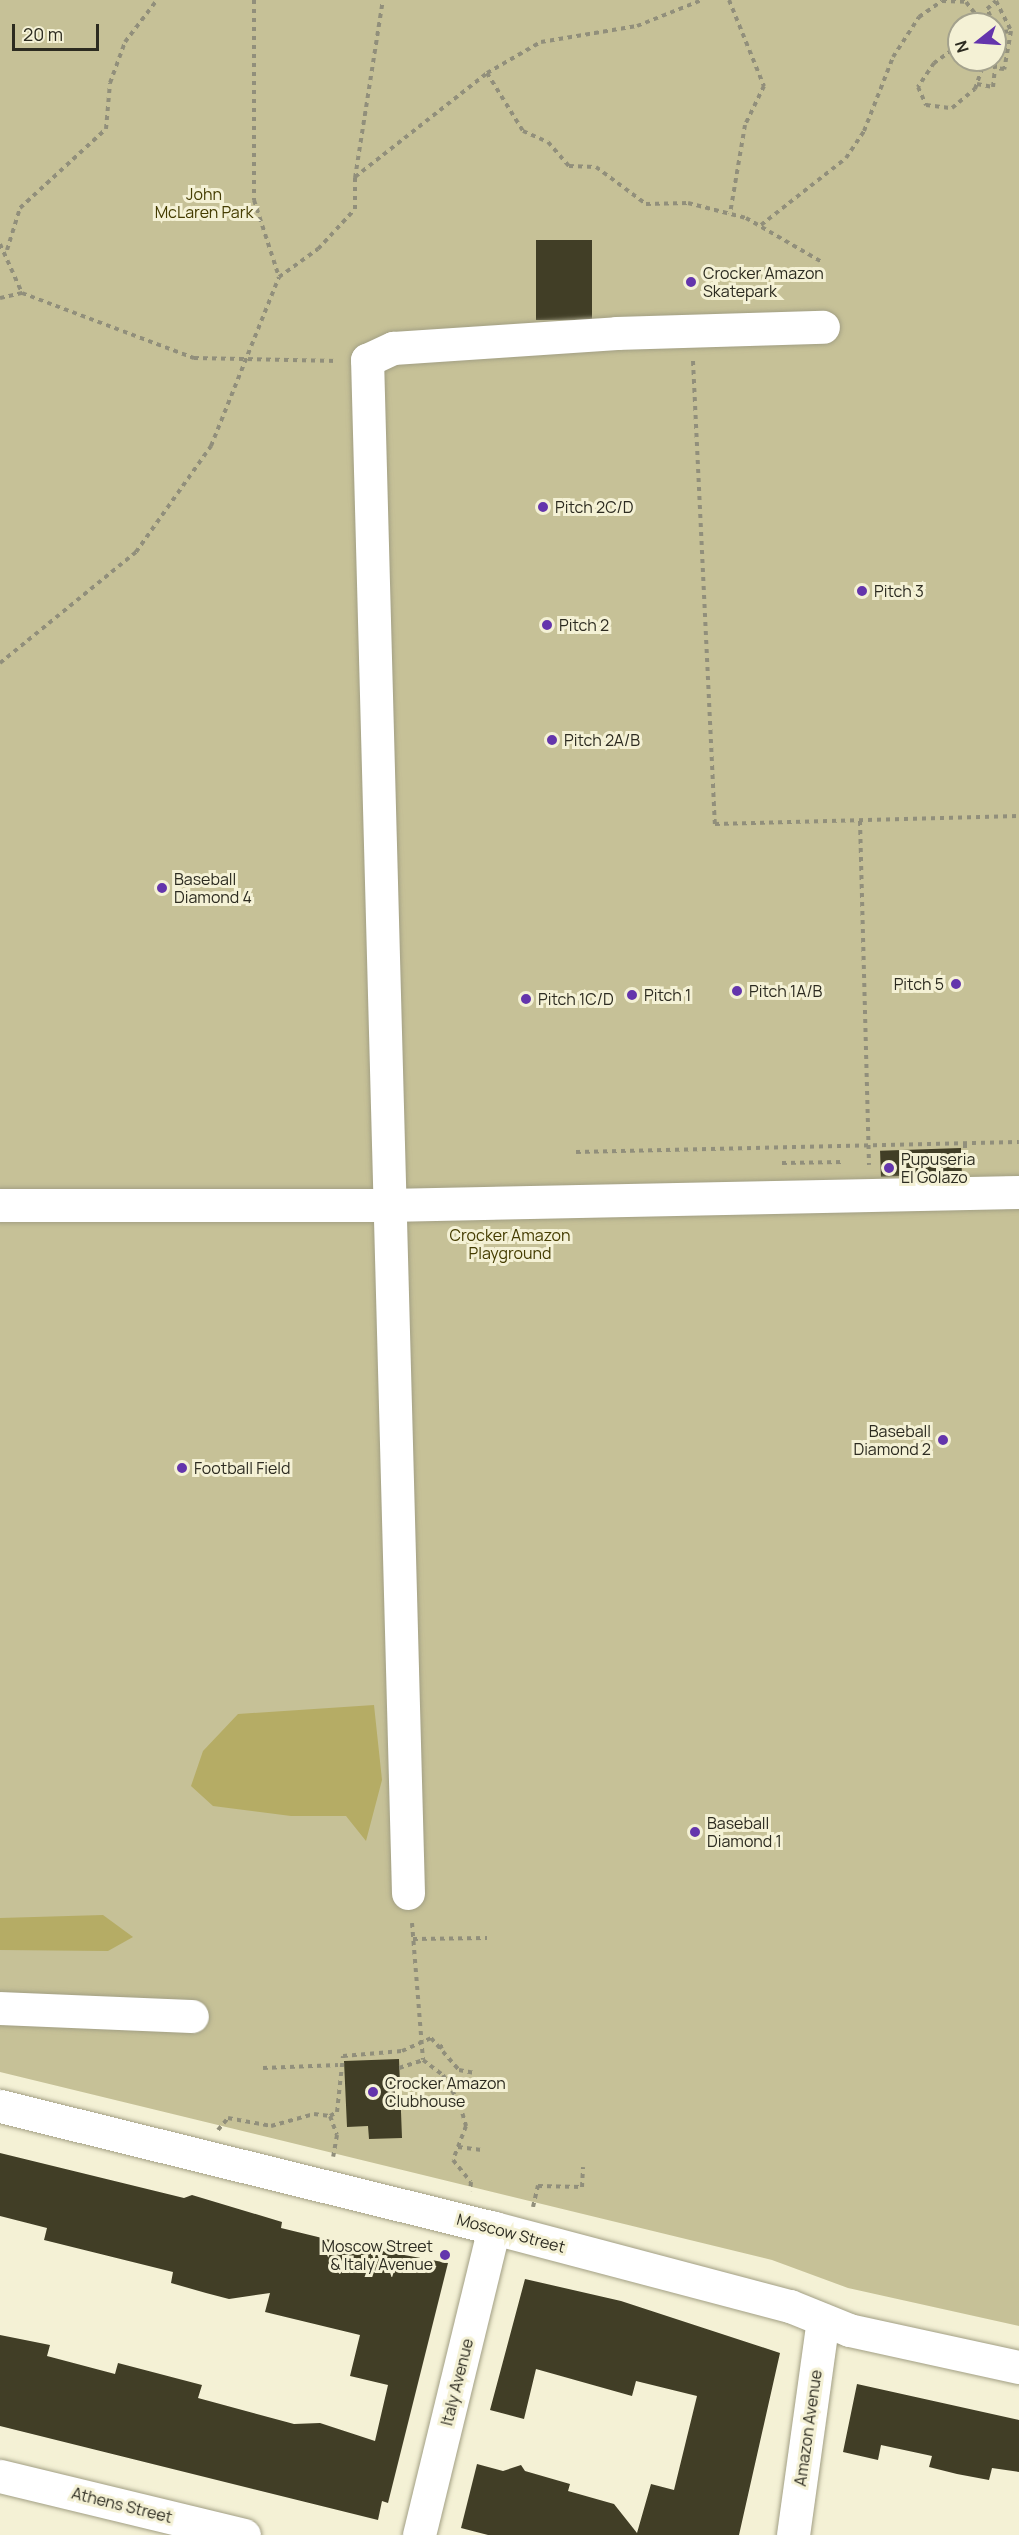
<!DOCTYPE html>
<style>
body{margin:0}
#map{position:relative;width:1019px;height:2535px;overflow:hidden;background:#f4f1d5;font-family:Manrope,sans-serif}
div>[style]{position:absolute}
.green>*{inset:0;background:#c6c197}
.forest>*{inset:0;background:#b5ac65}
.building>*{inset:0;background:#413e26;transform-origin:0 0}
.path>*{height:4px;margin-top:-2px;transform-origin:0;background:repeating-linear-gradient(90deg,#918f7b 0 4.5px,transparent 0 9px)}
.roads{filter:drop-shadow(0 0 2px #a29f84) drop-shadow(0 0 2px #a29f84)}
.minor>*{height:33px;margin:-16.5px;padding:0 16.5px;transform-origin:16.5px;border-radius:16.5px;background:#fff}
.dots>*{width:16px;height:16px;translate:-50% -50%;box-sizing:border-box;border:3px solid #f4f1d5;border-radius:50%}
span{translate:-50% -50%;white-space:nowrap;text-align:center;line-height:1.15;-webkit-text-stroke:6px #f4f1d5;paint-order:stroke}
.park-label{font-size:16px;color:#443c01}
.poi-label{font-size:16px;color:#2c2b20}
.left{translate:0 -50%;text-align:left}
.right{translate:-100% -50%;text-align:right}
.street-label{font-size:16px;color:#2c2b20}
.north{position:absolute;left:947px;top:12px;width:60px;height:60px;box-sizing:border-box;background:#f4f1d5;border:2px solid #a4a28d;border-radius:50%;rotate:253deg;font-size:16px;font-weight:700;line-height:24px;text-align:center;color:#2c2b20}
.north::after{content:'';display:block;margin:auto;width:21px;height:27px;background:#6435ac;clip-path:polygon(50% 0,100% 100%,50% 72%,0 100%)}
.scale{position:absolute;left:12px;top:24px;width:87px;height:27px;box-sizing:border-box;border:3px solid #2c2b20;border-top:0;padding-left:8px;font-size:18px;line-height:21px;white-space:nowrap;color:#2c2b20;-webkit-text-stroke:4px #f4f1d5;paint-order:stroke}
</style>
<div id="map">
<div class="green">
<div style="clip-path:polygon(evenodd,0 0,1019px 0,1019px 2326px,848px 2288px,772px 2260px,0 2072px,0 0,959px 24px,995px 24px,995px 60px,959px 60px,959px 24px)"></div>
</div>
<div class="forest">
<div style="clip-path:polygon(374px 1705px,382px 1780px,366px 1841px,346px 1816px,291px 1816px,213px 1806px,191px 1786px,203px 1751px,238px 1714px)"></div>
<div style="clip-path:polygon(103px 1915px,133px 1937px,108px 1951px,0 1950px,0 1918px)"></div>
</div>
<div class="building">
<div style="left:536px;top:240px;width:56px;height:80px"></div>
<div style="left:961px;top:1148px;width:26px;height:81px;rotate:88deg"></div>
<div style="clip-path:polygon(399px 2059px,402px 2138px,369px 2139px,368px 2126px,347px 2127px,344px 2061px)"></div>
<div style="clip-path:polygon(0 2153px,184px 2198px,192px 2195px,282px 2222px,281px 2228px,355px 2246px,448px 2263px,388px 2503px,382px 2501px,378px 2520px,0 2426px,0 2335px,50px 2345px,47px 2356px,115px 2374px,118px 2363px,202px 2385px,198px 2398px,294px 2424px,320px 2423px,375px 2441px,388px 2385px,350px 2376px,360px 2335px,265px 2312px,270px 2293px,229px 2299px,206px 2293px,171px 2283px,173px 2272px,44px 2240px,47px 2228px,0 2216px)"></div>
<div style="clip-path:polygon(525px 2279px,621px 2301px,780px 2353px,739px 2535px,488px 2535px,461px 2528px,477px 2464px,503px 2471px,521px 2465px,525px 2471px,570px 2484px,568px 2491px,614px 2504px,637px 2533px,651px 2484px,674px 2490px,697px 2396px,636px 2381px,632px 2396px,536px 2369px,524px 2419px,490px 2410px)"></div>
<div style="clip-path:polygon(857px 2384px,1019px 2420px,1019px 2472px,992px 2468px,989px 2480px,957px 2474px,929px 2467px,932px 2456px,881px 2445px,878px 2460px,843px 2452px)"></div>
</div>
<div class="path">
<div style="left:254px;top:0;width:200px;rotate:90deg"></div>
<div style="left:254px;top:200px;width:81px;rotate:72deg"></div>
<div style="left:729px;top:0;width:93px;rotate:67.9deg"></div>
<div style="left:764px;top:86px;width:43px;rotate:116deg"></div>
<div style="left:745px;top:125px;width:90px;rotate:99.6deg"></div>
<div style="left:994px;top:24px;width:17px;rotate:-115deg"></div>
<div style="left:987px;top:9px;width:12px;rotate:-42deg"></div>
<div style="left:996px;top:1px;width:34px;rotate:63deg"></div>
<div style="left:1011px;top:31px;width:39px;rotate:100deg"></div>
<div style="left:1004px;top:69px;width:9px;rotate:-174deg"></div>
<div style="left:995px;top:68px;width:42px;rotate:-90deg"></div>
<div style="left:995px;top:33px;width:16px;rotate:-7deg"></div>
<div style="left:959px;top:45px;width:31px;rotate:144deg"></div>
<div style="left:934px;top:63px;width:29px;rotate:124deg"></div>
<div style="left:918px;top:87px;width:20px;rotate:66deg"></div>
<div style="left:926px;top:105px;width:26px;rotate:7deg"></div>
<div style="left:952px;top:108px;width:30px;rotate:-40deg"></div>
<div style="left:975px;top:89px;width:31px;rotate:-71deg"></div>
<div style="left:487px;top:73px;width:62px;rotate:-29.9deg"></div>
<div style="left:541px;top:42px;width:97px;rotate:-9.5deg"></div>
<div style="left:637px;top:26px;width:70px;rotate:-21.8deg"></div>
<div style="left:977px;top:84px;width:16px;rotate:11deg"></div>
<div style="left:993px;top:87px;width:19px;rotate:-84deg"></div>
<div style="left:355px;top:177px;width:168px;rotate:-38.2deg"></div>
<div style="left:487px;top:73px;width:68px;rotate:58.2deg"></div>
<div style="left:523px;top:131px;width:27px;rotate:24deg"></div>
<div style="left:548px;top:142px;width:32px;rotate:49deg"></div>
<div style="left:569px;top:166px;width:27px;rotate:2deg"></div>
<div style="left:596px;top:167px;width:62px;rotate:36.5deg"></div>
<div style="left:646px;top:204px;width:42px;rotate:-1.4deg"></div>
<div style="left:688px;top:203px;width:60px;rotate:14.5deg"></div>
<div style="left:746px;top:218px;width:88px;rotate:30.1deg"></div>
<div style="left:761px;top:225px;width:108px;rotate:-38.2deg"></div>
<div style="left:846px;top:158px;width:32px;rotate:-56deg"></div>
<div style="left:864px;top:131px;width:79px;rotate:-68.6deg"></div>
<div style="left:893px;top:57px;width:48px;rotate:-57deg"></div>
<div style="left:919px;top:17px;width:28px;rotate:-35deg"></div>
<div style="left:942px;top:1px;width:24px;rotate:2deg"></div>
<div style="left:966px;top:2px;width:28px;rotate:52deg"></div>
<div style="left:0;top:244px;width:54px;rotate:65.8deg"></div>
<div style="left:22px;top:293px;width:184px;rotate:20.7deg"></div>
<div style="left:194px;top:358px;width:144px;rotate:1.2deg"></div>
<div style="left:7px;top:250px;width:44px;rotate:-72.8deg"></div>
<div style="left:20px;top:208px;width:117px;rotate:-42.6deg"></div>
<div style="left:106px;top:129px;width:46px;rotate:-85deg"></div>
<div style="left:110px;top:83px;width:44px;rotate:-69.9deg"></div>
<div style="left:125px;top:42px;width:53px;rotate:-52.7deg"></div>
<div style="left:0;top:298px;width:23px;rotate:-13deg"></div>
<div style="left:693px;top:361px;width:464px;rotate:87.3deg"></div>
<div style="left:715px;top:824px;width:304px;rotate:-1.5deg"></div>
<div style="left:0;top:663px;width:176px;rotate:-39.2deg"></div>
<div style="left:136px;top:552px;width:130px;rotate:-54.7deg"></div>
<div style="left:211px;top:446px;width:182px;rotate:-68.1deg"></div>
<div style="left:279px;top:277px;width:48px;rotate:-35.7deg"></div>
<div style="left:318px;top:249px;width:54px;rotate:-47.2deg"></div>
<div style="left:355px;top:209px;width:31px;rotate:-90deg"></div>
<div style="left:355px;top:178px;width:180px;rotate:-81.1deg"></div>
<div style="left:860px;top:821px;width:344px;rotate:88.5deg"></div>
<div style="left:965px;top:1143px;width:19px;rotate:90deg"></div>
<div style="left:576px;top:1152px;width:443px;rotate:-1.3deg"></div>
<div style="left:782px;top:1163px;width:61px;rotate:-0.9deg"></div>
<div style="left:412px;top:1923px;width:137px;rotate:85.4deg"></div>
<div style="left:423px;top:2060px;width:25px;rotate:37deg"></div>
<div style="left:443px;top:2075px;width:34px;rotate:60deg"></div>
<div style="left:460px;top:2105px;width:22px;rotate:74deg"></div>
<div style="left:466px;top:2126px;width:36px;rotate:111deg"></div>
<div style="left:453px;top:2160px;width:28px;rotate:51deg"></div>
<div style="left:471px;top:2182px;width:9px;rotate:96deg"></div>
<div style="left:413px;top:1939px;width:74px;rotate:-0.8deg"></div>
<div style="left:439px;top:2048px;width:7px;rotate:-34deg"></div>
<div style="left:263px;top:2068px;width:75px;rotate:-2.3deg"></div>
<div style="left:399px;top:2068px;width:25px;rotate:-18deg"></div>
<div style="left:330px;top:2116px;width:8px;rotate:-30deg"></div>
<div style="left:337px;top:2112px;width:56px;rotate:-83.9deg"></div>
<div style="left:343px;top:2056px;width:59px;rotate:-4.8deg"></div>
<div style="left:402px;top:2051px;width:32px;rotate:-24deg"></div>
<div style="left:431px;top:2038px;width:43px;rotate:48.8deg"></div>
<div style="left:459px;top:2070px;width:16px;rotate:11deg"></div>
<div style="left:218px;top:2130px;width:16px;rotate:-50deg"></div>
<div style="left:228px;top:2118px;width:44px;rotate:10.5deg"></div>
<div style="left:271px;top:2126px;width:45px;rotate:-15.6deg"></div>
<div style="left:314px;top:2114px;width:16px;rotate:7deg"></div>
<div style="left:330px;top:2116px;width:20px;rotate:70deg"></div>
<div style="left:337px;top:2135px;width:22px;rotate:100deg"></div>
<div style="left:458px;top:2147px;width:24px;rotate:7deg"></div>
<div style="left:533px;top:2207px;width:22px;rotate:-77deg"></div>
<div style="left:538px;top:2186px;width:44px;rotate:1.3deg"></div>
<div style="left:582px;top:2187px;width:20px;rotate:-87deg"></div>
</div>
<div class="roads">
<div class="minor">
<div style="left:0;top:1205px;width:387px"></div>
<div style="left:387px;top:1205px;width:632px;rotate:-1.18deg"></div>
<div style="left:408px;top:1893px;width:1534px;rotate:-91.53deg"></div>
<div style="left:367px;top:360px;width:29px;rotate:-25deg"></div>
<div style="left:393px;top:348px;width:224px;rotate:-3.8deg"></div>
<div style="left:616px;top:333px;width:207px;rotate:-1.7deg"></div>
<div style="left:0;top:2008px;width:192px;rotate:2.4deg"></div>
<div style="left:0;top:2106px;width:509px;rotate:13.87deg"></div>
<div style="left:494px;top:2228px;width:306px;rotate:14.8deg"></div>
<div style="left:790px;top:2306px;width:64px;rotate:22.1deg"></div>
<div style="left:849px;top:2330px;width:174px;rotate:12.3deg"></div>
<div style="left:0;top:2476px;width:251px;rotate:13.6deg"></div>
<div style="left:419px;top:2535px;width:316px;rotate:-76.3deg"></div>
<div style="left:793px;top:2535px;width:217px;rotate:-82.1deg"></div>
</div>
</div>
<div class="dots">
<div style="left:691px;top:282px;background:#6435ac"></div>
<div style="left:543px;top:507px;background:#6435ac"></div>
<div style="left:862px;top:591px;background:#6435ac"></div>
<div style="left:547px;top:625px;background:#6435ac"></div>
<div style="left:552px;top:740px;background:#6435ac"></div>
<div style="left:162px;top:888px;background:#6435ac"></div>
<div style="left:956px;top:984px;background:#6435ac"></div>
<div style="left:737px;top:991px;background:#6435ac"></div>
<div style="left:632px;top:995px;background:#6435ac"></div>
<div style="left:526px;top:999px;background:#6435ac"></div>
<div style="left:889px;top:1168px;background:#6435ac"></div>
<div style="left:943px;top:1440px;background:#6435ac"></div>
<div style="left:182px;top:1468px;background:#6435ac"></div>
<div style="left:695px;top:1832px;background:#6435ac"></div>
<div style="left:373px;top:2092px;background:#6435ac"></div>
<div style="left:445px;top:2255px;background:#6435ac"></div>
</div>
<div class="park-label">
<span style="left:204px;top:203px">John<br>McLaren Park</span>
<span style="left:510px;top:1244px">Crocker Amazon<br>Playground</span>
</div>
<div class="poi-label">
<span class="left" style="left:703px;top:282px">Crocker Amazon<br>Skatepark</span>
<span class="left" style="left:555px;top:507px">Pitch 2C/D</span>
<span class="left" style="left:874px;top:591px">Pitch 3</span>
<span class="left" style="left:559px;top:625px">Pitch 2</span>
<span class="left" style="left:564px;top:740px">Pitch 2A/B</span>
<span class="left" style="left:174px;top:888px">Baseball<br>Diamond 4</span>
<span class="right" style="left:944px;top:984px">Pitch 5</span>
<span class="left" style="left:749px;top:991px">Pitch 1A/B</span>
<span class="left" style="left:644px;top:995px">Pitch 1</span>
<span class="left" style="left:538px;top:999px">Pitch 1C/D</span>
<span class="left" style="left:901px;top:1168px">Pupuseria<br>El Golazo</span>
<span class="right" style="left:931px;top:1440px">Baseball<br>Diamond 2</span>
<span class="left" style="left:194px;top:1468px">Football Field</span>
<span class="left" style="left:707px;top:1832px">Baseball<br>Diamond 1</span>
<span class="left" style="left:385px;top:2092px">Crocker Amazon<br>Clubhouse</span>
<span class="right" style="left:433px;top:2255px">Moscow Street<br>&amp; Italy Avenue</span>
</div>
<div class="street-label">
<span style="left:511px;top:2233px;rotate:15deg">Moscow Street</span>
<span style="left:457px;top:2382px;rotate:-76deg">Italy Avenue</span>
<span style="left:808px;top:2428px;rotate:-82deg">Amazon Avenue</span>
<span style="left:122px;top:2505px;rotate:14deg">Athens Street</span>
</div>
<div class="north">N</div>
<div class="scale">20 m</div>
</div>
